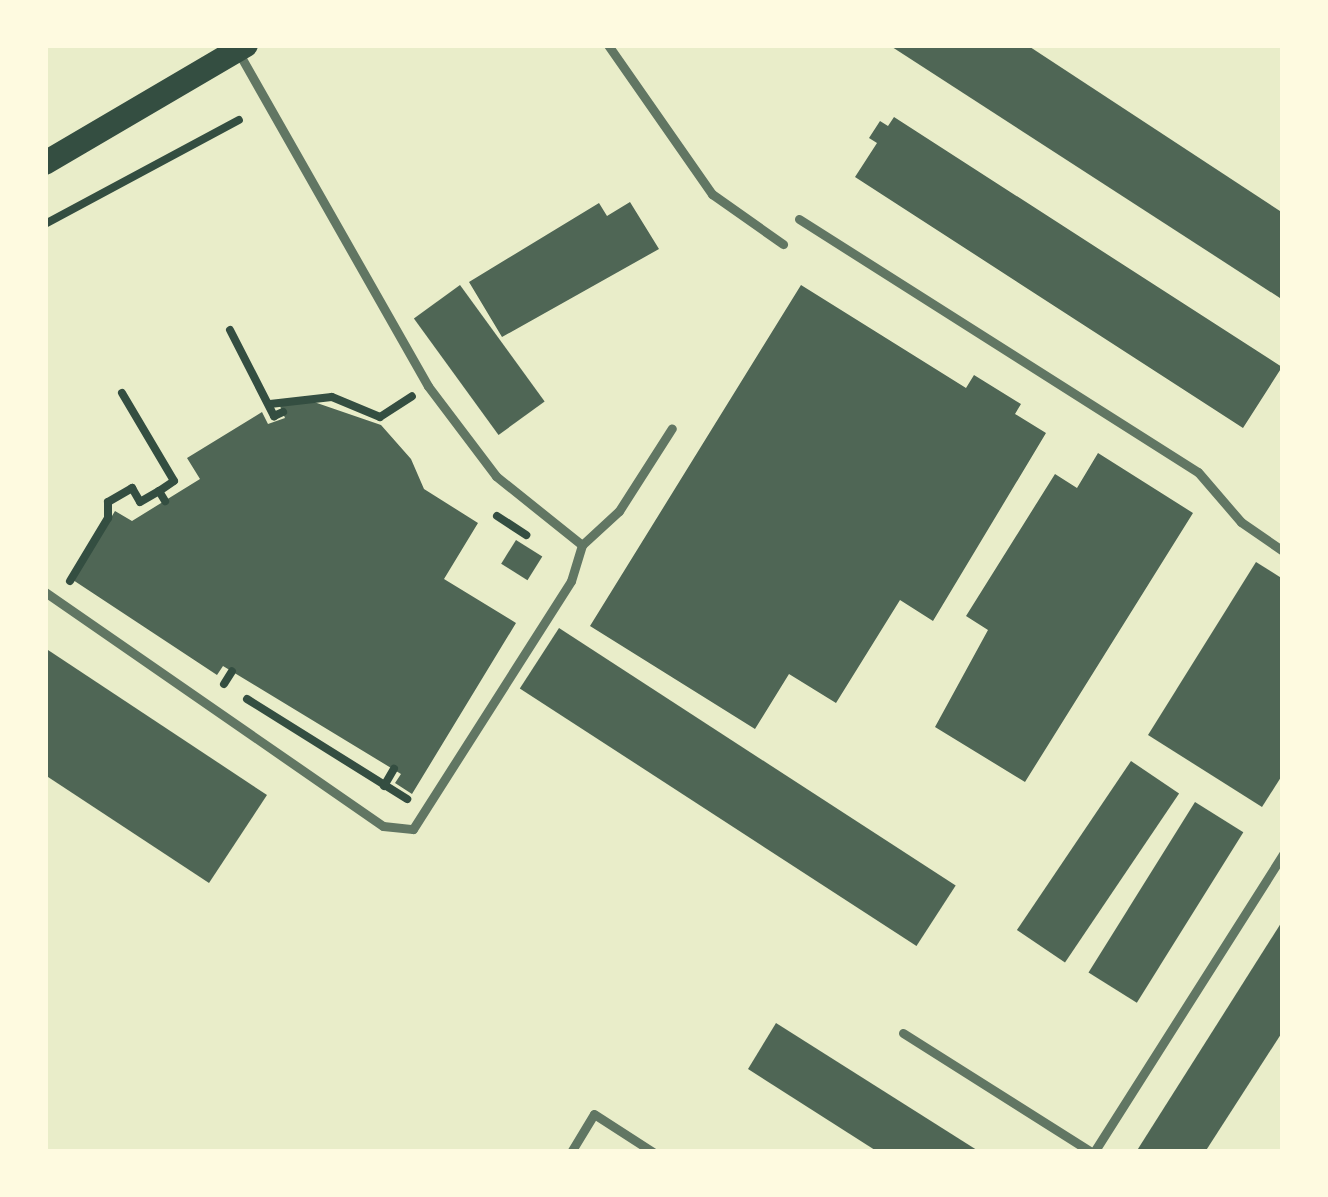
<!DOCTYPE html>
<style>
body{margin:0}
#map{position:relative;width:1328px;height:1197px;overflow:hidden;background:#e9edc9;font-family:Barlow,sans-serif}
div>[style]{position:absolute}
.building>*{inset:0;background:#4f6655;transform-origin:0 0}
.path>*{height:8px;margin:-4px;padding:0 4px;transform-origin:4px;border-radius:4px;background:#344e41}
.service>*{height:9px;margin:-4.5px;padding:0 4.5px;transform-origin:4.5px;border-radius:4.5px;background:#617663}
.secondary>*{height:24px;margin:-12px;padding:0 12px;transform-origin:12px;border-radius:12px;background:#344e41}
span{translate:-50% -50%;white-space:nowrap;text-align:center;line-height:1.15;-webkit-text-stroke:12px #fefae0;paint-order:stroke}
.frame{position:absolute;inset:0;border:48px solid #fefae0;pointer-events:none}
</style>
<div id="map">
<div class="building">
<div style="clip-path:polygon(889px 45px,1027px 45px,1283px 213px,1283px 300px)"></div>
<div style="clip-path:polygon(894px 117px,1282px 367px,1243px 428px,855px 177px,877px 143px,869px 138px,880px 121px,888px 126px)"></div>
<div style="clip-path:polygon(630px 202px,659px 249px,502px 337px,469px 282px,599px 203px,607px 216px)"></div>
<div style="left:460px;top:285px;width:144px;height:57px;rotate:54deg"></div>
<div style="clip-path:polygon(801px 285px,966px 388px,974px 375px,1021px 404px,1015px 414px,1046px 433px,933px 621px,900px 600px,836px 703px,789px 674px,755px 729px,590px 626px)"></div>
<div style="clip-path:polygon(314px 402px,381px 425px,411px 459px,424px 489px,478px 523px,444px 579px,516px 623px,412px 794px,395px 783px,401px 774px,223px 666px,217px 675px,73px 580px,115px 511px,132px 521px,200px 479px,187px 458px,262px 412px,268px 424px,285px 418px,280px 406px)"></div>
<div style="clip-path:polygon(1098px 453px,1193px 513px,1025px 782px,935px 727px,988px 630px,966px 616px,1055px 474px,1077px 488px)"></div>
<div style="left:516px;top:540px;width:31px;height:28px;rotate:32deg"></div>
<div style="clip-path:polygon(1256px 562px,1283px 579px,1283px 774px,1262px 807px,1148px 735px)"></div>
<div style="left:559px;top:628px;width:473px;height:72px;rotate:33deg"></div>
<div style="clip-path:polygon(45px 648px,267px 795px,209px 883px,45px 775px)"></div>
<div style="left:1131px;top:761px;width:58px;height:204px;rotate:34deg"></div>
<div style="left:1195px;top:802px;width:57px;height:201px;rotate:32deg"></div>
<div style="clip-path:polygon(1283px 920px,1283px 1031px,1205px 1152px,1136px 1152px)"></div>
<div style="clip-path:polygon(776px 1023px,980px 1152px,878px 1152px,748px 1069px)"></div>
</div>
<div class="path">
<div style="left:45px;top:224px;width:220px;rotate:-28.2deg"></div>
<div style="left:230px;top:330px;width:97px;rotate:62.9deg"></div>
<div style="left:274px;top:416px;width:10px;rotate:-24deg"></div>
<div style="left:122px;top:393px;width:102px;rotate:59.4deg"></div>
<div style="left:174px;top:481px;width:18px;rotate:146deg"></div>
<div style="left:159px;top:491px;width:12px;rotate:59deg"></div>
<div style="left:270px;top:404px;width:62px;rotate:-6.4deg"></div>
<div style="left:332px;top:397px;width:52px;rotate:22.6deg"></div>
<div style="left:380px;top:417px;width:38px;rotate:-33deg"></div>
<div style="left:497px;top:516px;width:35px;rotate:33deg"></div>
<div style="left:70px;top:581px;width:74px;rotate:-58.9deg"></div>
<div style="left:108px;top:518px;width:16px;rotate:-90deg"></div>
<div style="left:108px;top:502px;width:28px;rotate:-30deg"></div>
<div style="left:132px;top:488px;width:16px;rotate:60deg"></div>
<div style="left:140px;top:502px;width:22px;rotate:-30deg"></div>
<div style="left:224px;top:684px;width:15px;rotate:-58deg"></div>
<div style="left:247px;top:699px;width:189px;rotate:32deg"></div>
<div style="left:384px;top:786px;width:20px;rotate:-60deg"></div>
</div>
<div class="service">
<div style="left:608px;top:45px;width:182px;rotate:55.1deg"></div>
<div style="left:712px;top:194px;width:87px;rotate:35.2deg"></div>
<div style="left:799px;top:219px;width:472px;rotate:32.4deg"></div>
<div style="left:1198px;top:472px;width:66px;rotate:49.3deg"></div>
<div style="left:1241px;top:522px;width:51px;rotate:34.6deg"></div>
<div style="left:582px;top:545px;width:50px;rotate:-42.6deg"></div>
<div style="left:619px;top:511px;width:98px;rotate:-57.4deg"></div>
<div style="left:45px;top:592px;width:411px;rotate:34.7deg"></div>
<div style="left:383px;top:826px;width:30px;rotate:6deg"></div>
<div style="left:413px;top:829px;width:294px;rotate:-57.5deg"></div>
<div style="left:571px;top:581px;width:38px;rotate:-73deg"></div>
<div style="left:582px;top:545px;width:110px;rotate:-141.3deg"></div>
<div style="left:496px;top:476px;width:113px;rotate:-127.1deg"></div>
<div style="left:428px;top:386px;width:384px;rotate:-119.6deg"></div>
<div style="left:903px;top:1033px;width:222px;rotate:32.3deg"></div>
<div style="left:571px;top:1152px;width:44px;rotate:-58.8deg"></div>
<div style="left:594px;top:1114px;width:70px;rotate:32.8deg"></div>
<div style="left:1094px;top:1152px;width:353px;rotate:-57.6deg"></div>
</div>
<div class="secondary">
<div style="left:45px;top:163px;width:233px;rotate:-30.4deg"></div>
</div>
<div class="frame"></div>
</div>
